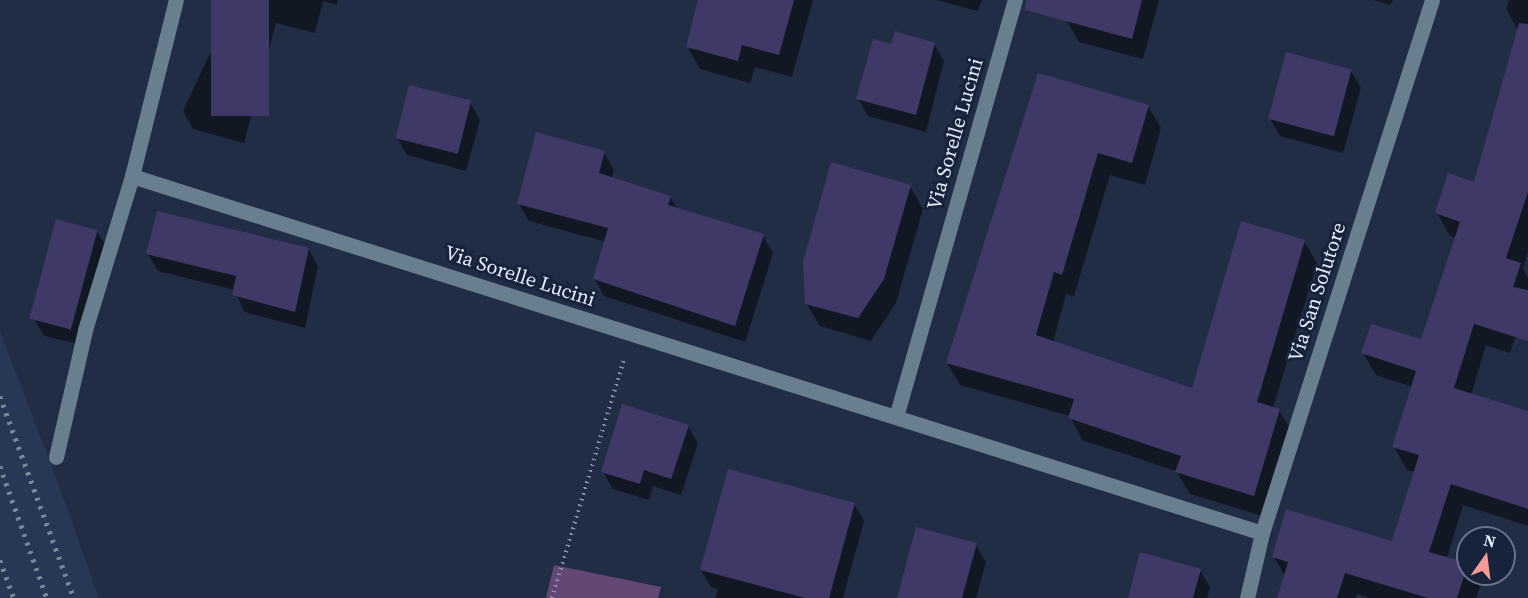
<!DOCTYPE html>
<style>
body{margin:0}
#map{position:relative;width:1528px;height:598px;overflow:hidden;background:#212d45;font-family:"Source Serif 4",serif}
div>[style]{position:absolute}
.built>*{inset:0;background:#283754}
.green>*{inset:0;background:#624873}
.shadow>*{inset:0;background:#0007}
.building>*{inset:0;background:#3f3968;transform-origin:0 0}
.path>*{height:4px;margin-top:-2px;transform-origin:0;background:repeating-linear-gradient(90deg,#8b95a9 0 1.5px,transparent 0 6px)}
.minor>*{height:15px;margin:-7.5px;padding:0 7.5px;transform-origin:7.5px;border-radius:7.5px;background:#697f8f}
.rail>*{height:4.5px;margin-top:-2.25px;transform-origin:0;background:repeating-linear-gradient(90deg,#7a8599 0 3px,transparent 0 9px)}
span{translate:-50% -50%;white-space:nowrap;text-align:center;line-height:1.15;-webkit-text-stroke:6px #17233b;paint-order:stroke}
.street-label{font-size:20px;color:#e4edfd}
.north{position:absolute;left:1456px;top:526px;width:60px;height:60px;box-sizing:border-box;background:#17233b;border:2px solid #697489;border-radius:50%;rotate:14deg;font-size:16px;font-weight:700;line-height:24px;text-align:center;color:#e4edfd}
.north::after{content:'';display:block;margin:auto;width:21px;height:27px;background:#f59b97;clip-path:polygon(50% 0,100% 100%,50% 72%,0 100%)}
</style>
<div id="map">
<div class="built">
<div style="clip-path:polygon(0 331px,58px 483px,99px 598px,0 598px)"></div>
</div>
<div class="green">
<div style="clip-path:polygon(554px 565px,661px 587px,658px 598px,546px 598px)"></div>
</div>
<div class="shadow">
<div style="clip-path:polygon(235px 0,338px 0,337px 5px,323px 1px,315px 33px,276px 23px,244px 143px,193px 129px,183px 111px)"></div>
<div style="clip-path:polygon(700px 0,813px 0,792px 77px,755px 67px,750px 83px,700px 69px,687px 46px)"></div>
<div style="clip-path:polygon(936px 0,982px 0,978px 11px)"></div>
<div style="clip-path:polygon(1073px 0,1159px 0,1143px 59px,1079px 42px,1067px 21px)"></div>
<div style="clip-path:polygon(1373px 0,1393px 0,1390px 5px)"></div>
<div style="clip-path:polygon(1509px 0,1528px 0,1528px 252px,1523px 268px,1528px 278px,1528px 301px,1510px 353px,1486px 345px,1471px 395px,1528px 412px,1528px 526px,1463px 505px,1447px 558px,1467px 565px,1468px 574px,1472px 574px,1480px 587px,1476px 598px,1369px 598px,1357px 594px,1356px 598px,1278px 598px,1285px 576px,1274px 557px,1393px 542px,1415px 472px,1407px 470px,1394px 447px,1413px 387px,1376px 375px,1363px 353px,1422px 341px,1457px 238px,1450px 236px,1437px 213px,1475px 183px,1518px 30px,1506px 9px)"></div>
<div style="clip-path:polygon(934px 44px,944px 61px,926px 132px,868px 116px,858px 99px,892px 46px)"></div>
<div style="clip-path:polygon(1351px 71px,1361px 88px,1343px 153px,1280px 136px,1270px 119px)"></div>
<div style="clip-path:polygon(1039px 74px,1148px 106px,1161px 128px,1145px 185px,1110px 175px,1074px 296px,1066px 294px,1053px 343px,1193px 390px,1304px 241px,1317px 263px,1273px 408px,1279px 410px,1292px 432px,1266px 517px,1190px 494px,1176px 471px,1082px 440px,1070px 416px,960px 385px,947px 363px)"></div>
<div style="clip-path:polygon(470px 103px,480px 120px,466px 171px,407px 155px,397px 137px)"></div>
<div style="clip-path:polygon(604px 153px,614px 170px,611px 179px,670px 197px,678px 210px,763px 236px,773px 253px,745px 342px,604px 296px,594px 278px,606px 242px,529px 221px,519px 204px)"></div>
<div style="clip-path:polygon(910px 186px,923px 209px,896px 303px,871px 341px,820px 326px,806px 303px)"></div>
<div style="clip-path:polygon(97px 231px,107px 248px,84px 345px,44px 336px,34px 319px)"></div>
<div style="clip-path:polygon(308px 249px,318px 266px,305px 328px,244px 312px,235px 290px,158px 271px,148px 254px)"></div>
<div style="clip-path:polygon(688px 426px,698px 443px,681px 495px,653px 486px,649px 500px,613px 489px,603px 472px)"></div>
<div style="clip-path:polygon(854px 504px,864px 521px,843px 598px,715px 598px,718px 589px,711px 587px,701px 570px)"></div>
<div style="clip-path:polygon(976px 545px,986px 562px,976px 598px,898px 598px)"></div>
<div style="clip-path:polygon(1200px 570px,1210px 587px,1207px 598px,1129px 598px)"></div>
</div>
<div class="building">
<div style="left:211px;top:0;width:58px;height:116px"></div>
<div style="clip-path:polygon(698px 0,794px 0,779px 55px,742px 45px,738px 61px,686px 47px)"></div>
<div style="clip-path:polygon(1026px 0,1142px 0,1132px 39px,1025px 10px)"></div>
<div style="clip-path:polygon(1519px 23px,1528px 24px,1528px 192px,1506px 258px,1521px 263px,1513px 287px,1528px 290px,1528px 341px,1474px 324px,1454px 388px,1528px 411px,1528px 509px,1451px 484px,1429px 552px,1468px 563px,1457px 598px,1428px 598px,1345px 573px,1337px 598px,1277px 598px,1288px 562px,1272px 557px,1286px 509px,1392px 541px,1419px 455px,1392px 447px,1416px 371px,1361px 353px,1371px 324px,1421px 339px,1460px 222px,1435px 213px,1448px 173px,1474px 182px)"></div>
<div style="clip-path:polygon(895px 31px,935px 43px,916px 115px,856px 99px,873px 39px,891px 44px)"></div>
<div style="left:1286px;top:52px;width:68px;height:69px;rotate:15deg"></div>
<div style="clip-path:polygon(1038px 73px,1149px 105px,1132px 163px,1098px 153px,1062px 275px,1054px 272px,1036px 335px,1192px 388px,1241px 221px,1305px 240px,1257px 402px,1280px 409px,1254px 496px,1175px 472px,1181px 456px,1068px 418px,1074px 399px,946px 363px)"></div>
<div style="left:409px;top:85px;width:64px;height:55px;rotate:14deg"></div>
<div style="clip-path:polygon(536px 132px,605px 151px,599px 173px,671px 196px,668px 205px,764px 234px,735px 326px,593px 279px,608px 228px,517px 204px)"></div>
<div style="clip-path:polygon(831px 162px,911px 185px,884px 279px,858px 318px,805px 304px,803px 262px)"></div>
<div style="clip-path:polygon(157px 211px,309px 248px,295px 312px,232px 295px,236px 276px,146px 254px)"></div>
<div style="left:56px;top:219px;width:43px;height:103px;rotate:15deg"></div>
<div style="clip-path:polygon(622px 404px,689px 425px,671px 479px,644px 470px,640px 484px,601px 472px)"></div>
<div style="clip-path:polygon(728px 469px,855px 503px,829px 598px,805px 598px,700px 570px)"></div>
<div style="clip-path:polygon(916px 527px,977px 543px,962px 598px,897px 598px)"></div>
<div style="clip-path:polygon(1140px 552px,1201px 569px,1193px 598px,1128px 598px)"></div>
</div>
<div class="path">
<div style="left:552px;top:598px;width:249px;rotate:-73.2deg"></div>
</div>
<div class="minor">
<div style="left:132px;top:176px;width:1185px;rotate:17.53deg"></div>
<div style="left:896px;top:417px;width:434px;rotate:-74.1deg"></div>
<div style="left:56px;top:457px;width:130px;rotate:-77.1deg"></div>
<div style="left:85px;top:330px;width:161px;rotate:-73deg"></div>
<div style="left:132px;top:176px;width:181px;rotate:-76deg"></div>
<div style="left:1247px;top:598px;width:67px;rotate:-77deg"></div>
<div style="left:1262px;top:533px;width:559px;rotate:-72.31deg"></div>
</div>
<div class="rail">
<div style="left:0;top:396px;width:215px;rotate:69.9deg"></div>
<div style="left:0;top:466px;width:140px;rotate:70.4deg"></div>
<div style="left:0;top:560px;width:40px;rotate:69.8deg"></div>
</div>
<div class="street-label">
<span style="left:955px;top:134px;rotate:-74deg">Via Sorelle Lucini</span>
<span style="left:520px;top:276px;rotate:18deg">Via Sorelle Lucini</span>
<span style="left:1317px;top:292px;rotate:-72deg">Via San Solutore</span>
</div>
<div class="north">N</div>
</div>
